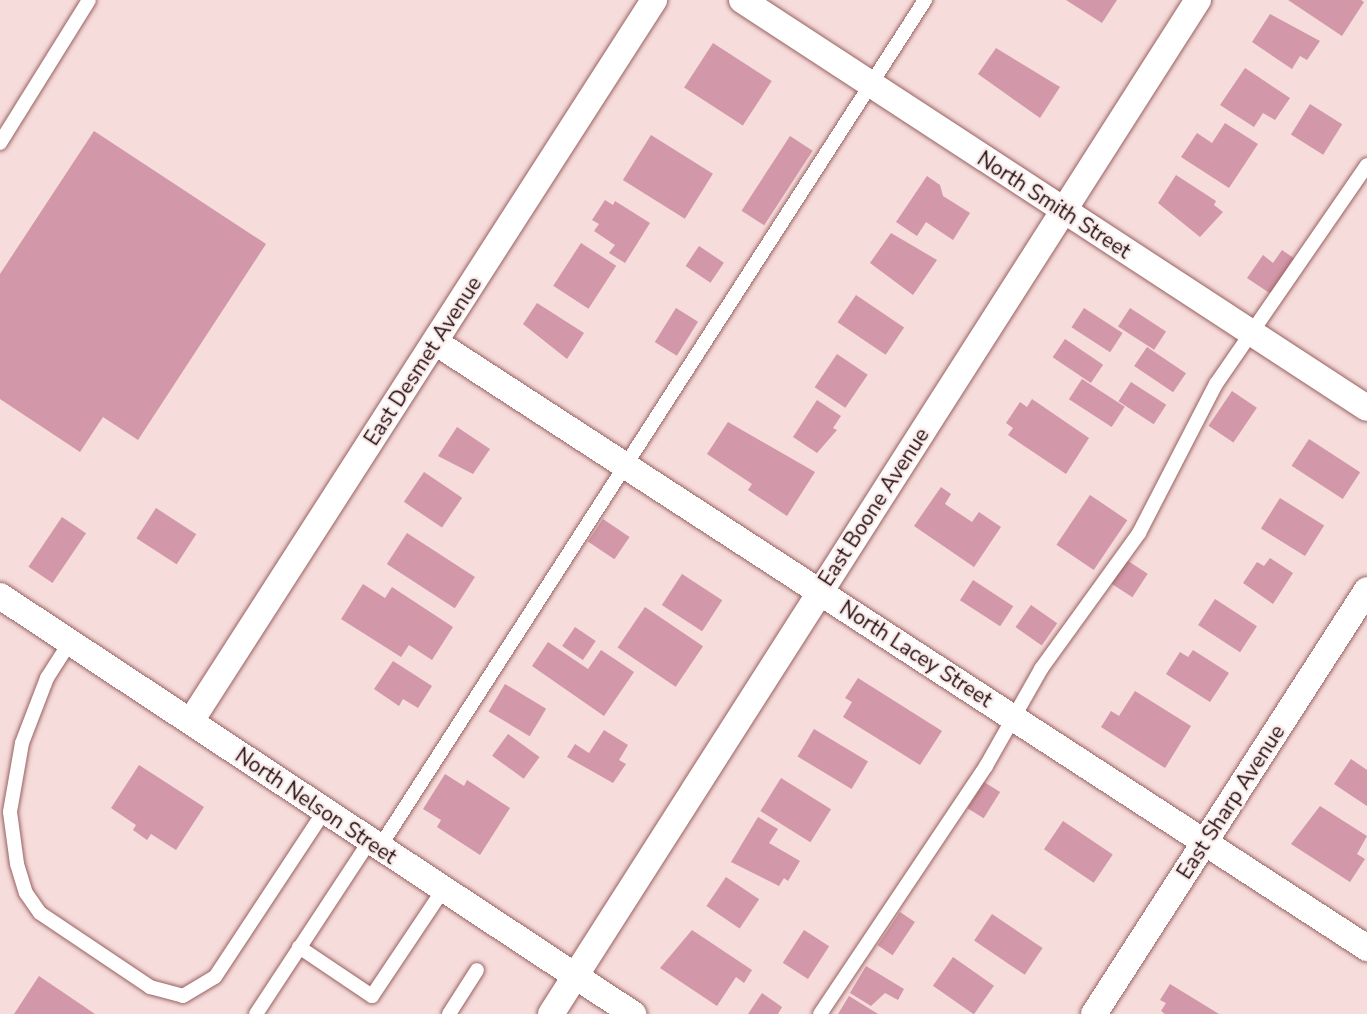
<!DOCTYPE html>
<style>
body{margin:0}
#map{position:relative;width:1367px;height:1014px;overflow:hidden;background:#f6dcdb;font-family:"Nunito Sans",sans-serif}
div>[style]{position:absolute}
.building>*{inset:0;background:#d297a8;transform-origin:0 0}
.roads{filter:drop-shadow(0 0 2px #996161) drop-shadow(0 0 2px #996161)}
.lane>*{height:14px;margin:-7px;padding:0 7px;transform-origin:7px;border-radius:7px;background:#fff}
.street>*{height:26px;margin:-13px;padding:0 13px;transform-origin:13px;border-radius:13px;background:#fff}
span{translate:-50% -50%;white-space:nowrap;text-align:center;line-height:1.15;-webkit-text-stroke:4.5px #faecec;paint-order:stroke}
.street-label{font-size:21px;color:#271111}
</style>
<div id="map">
<div class="building">
<div style="clip-path:polygon(1066px 0,1117px 0,1102px 23px)"></div>
<div style="clip-path:polygon(1288px 0,1361px 0,1364px 2px,1342px 36px)"></div>
<div style="clip-path:polygon(1270px 14px,1320px 41px,1307px 60px,1300px 56px,1292px 69px,1252px 42px)"></div>
<div style="left:713px;top:43px;width:70px;height:53px;rotate:33deg"></div>
<div style="clip-path:polygon(996px 48px,1060px 87px,1040px 118px,978px 74px)"></div>
<div style="clip-path:polygon(1245px 68px,1290px 98px,1275px 120px,1263px 113px,1254px 127px,1220px 105px)"></div>
<div style="left:1310px;top:104px;width:38px;height:36px;rotate:32deg"></div>
<div style="clip-path:polygon(1225px 123px,1258px 144px,1229px 188px,1181px 157px,1197px 133px,1212px 143px)"></div>
<div style="clip-path:polygon(94px 131px,266px 244px,138px 440px,103px 417px,80px 452px,0 399px,0 274px)"></div>
<div style="left:651px;top:135px;width:73px;height:53px;rotate:32deg"></div>
<div style="left:790px;top:136px;width:27px;height:89px;rotate:33deg"></div>
<div style="clip-path:polygon(1176px 175px,1216px 201px,1214px 205px,1223px 212px,1200px 237px,1158px 203px)"></div>
<div style="clip-path:polygon(927px 176px,940px 185px,943px 196px,970px 213px,953px 240px,926px 222px,917px 236px,896px 222px)"></div>
<div style="clip-path:polygon(605px 200px,613px 205px,615px 201px,650px 223px,625px 263px,609px 253px,615px 245px,594px 231px,599px 224px,592px 220px)"></div>
<div style="clip-path:polygon(891px 233px,937px 260px,913px 295px,870px 263px)"></div>
<div style="left:581px;top:243px;width:42px;height:51px;rotate:33deg"></div>
<div style="left:699px;top:246px;width:30px;height:24px;rotate:34deg"></div>
<div style="clip-path:polygon(1282px 250px,1295px 259px,1271px 294px,1247px 278px,1263px 255px,1273px 263px)"></div>
<div style="left:856px;top:295px;width:58px;height:33px;rotate:34deg"></div>
<div style="clip-path:polygon(537px 303px,584px 333px,567px 359px,523px 324px)"></div>
<div style="left:676px;top:308px;width:26px;height:40px;rotate:32deg"></div>
<div style="left:1084px;top:308px;width:46px;height:23px;rotate:33deg"></div>
<div style="left:1130px;top:308px;width:43px;height:22px;rotate:33deg"></div>
<div style="left:1065px;top:339px;width:46px;height:22px;rotate:34deg"></div>
<div style="left:1147px;top:347px;width:47px;height:23px;rotate:34deg"></div>
<div style="left:837px;top:354px;width:37px;height:40px;rotate:34deg"></div>
<div style="left:1082px;top:379px;width:51px;height:24px;rotate:33deg"></div>
<div style="left:1131px;top:382px;width:42px;height:23px;rotate:33deg"></div>
<div style="left:1232px;top:391px;width:30px;height:42px;rotate:34deg"></div>
<div style="clip-path:polygon(1032px 399px,1089px 438px,1066px 474px,1008px 435px,1013px 428px,1006px 423px,1020px 402px,1027px 407px)"></div>
<div style="clip-path:polygon(817px 400px,841px 416px,833px 428px,837px 430px,817px 453px,793px 437px)"></div>
<div style="clip-path:polygon(728px 422px,815px 472px,787px 516px,748px 490px,752px 484px,707px 454px)"></div>
<div style="clip-path:polygon(457px 427px,490px 449px,473px 474px,438px 456px)"></div>
<div style="left:1309px;top:439px;width:61px;height:32px;rotate:33deg"></div>
<div style="left:424px;top:472px;width:46px;height:36px;rotate:34deg"></div>
<div style="clip-path:polygon(941px 487px,951px 494px,945px 504px,972px 522px,979px 512px,1001px 527px,974px 567px,914px 526px)"></div>
<div style="left:1090px;top:495px;width:45px;height:60px;rotate:34deg"></div>
<div style="left:1280px;top:498px;width:52px;height:36px;rotate:32deg"></div>
<div style="left:156px;top:508px;width:48px;height:36px;rotate:33deg"></div>
<div style="left:62px;top:517px;width:29px;height:60px;rotate:34deg"></div>
<div style="left:603px;top:519px;width:32px;height:27px;rotate:34deg"></div>
<div style="left:407px;top:533px;width:81px;height:37px;rotate:33deg"></div>
<div style="clip-path:polygon(1270px 558px,1293px 573px,1273px 604px,1243px 583px,1257px 562px,1264px 566px)"></div>
<div style="left:1125px;top:559px;width:27px;height:28px;rotate:33deg"></div>
<div style="left:682px;top:574px;width:48px;height:37px;rotate:33deg"></div>
<div style="left:973px;top:580px;width:48px;height:24px;rotate:33deg"></div>
<div style="clip-path:polygon(363px 584px,385px 598px,392px 587px,453px 627px,432px 660px,409px 645px,401px 657px,341px 619px)"></div>
<div style="left:1215px;top:599px;width:50px;height:31px;rotate:33deg"></div>
<div style="left:1031px;top:605px;width:32px;height:27px;rotate:35deg"></div>
<div style="left:645px;top:607px;width:70px;height:49px;rotate:34deg"></div>
<div style="left:575px;top:627px;width:25px;height:23px;rotate:34deg"></div>
<div style="clip-path:polygon(548px 642px,588px 669px,601px 650px,634px 672px,604px 716px,532px 666px)"></div>
<div style="clip-path:polygon(1193px 650px,1229px 673px,1210px 702px,1166px 674px,1180px 652px,1188px 657px)"></div>
<div style="clip-path:polygon(393px 661px,432px 686px,418px 708px,403px 699px,399px 706px,374px 689px)"></div>
<div style="clip-path:polygon(858px 678px,942px 731px,920px 765px,843px 717px,852px 702px,845px 698px)"></div>
<div style="left:505px;top:684px;width:48px;height:32px;rotate:31deg"></div>
<div style="clip-path:polygon(1135px 691px,1191px 726px,1165px 768px,1101px 727px,1111px 711px,1119px 716px)"></div>
<div style="left:814px;top:729px;width:63px;height:32px;rotate:31deg"></div>
<div style="clip-path:polygon(604px 730px,628px 745px,619px 760px,626px 764px,613px 783px,567px 757px,575px 744px,589px 753px)"></div>
<div style="left:508px;top:734px;width:39px;height:27px;rotate:36deg"></div>
<div style="clip-path:polygon(1351px 759px,1367px 770px,1367px 806px,1334px 784px)"></div>
<div style="clip-path:polygon(139px 765px,204px 807px,176px 850px,151px 834px,147px 840px,133px 830px,136px 825px,111px 808px)"></div>
<div style="clip-path:polygon(445px 774px,464px 786px,467px 780px,510px 808px,480px 855px,437px 827px,441px 820px,423px 809px)"></div>
<div style="left:781px;top:778px;width:59px;height:39px;rotate:32deg"></div>
<div style="left:984px;top:782px;width:19px;height:31px;rotate:32deg"></div>
<div style="clip-path:polygon(1320px 806px,1367px 836px,1357px 854px,1365px 859px,1350px 882px,1291px 844px)"></div>
<div style="clip-path:polygon(758px 817px,778px 829px,769px 843px,800px 861px,788px 881px,784px 878px,779px 886px,731px 862px)"></div>
<div style="left:1063px;top:821px;width:60px;height:34px;rotate:34deg"></div>
<div style="left:726px;top:877px;width:40px;height:35px;rotate:34deg"></div>
<div style="left:900px;top:912px;width:18px;height:40px;rotate:34deg"></div>
<div style="left:992px;top:914px;width:61px;height:32px;rotate:34deg"></div>
<div style="clip-path:polygon(692px 930px,752px 970px,744px 983px,736px 977px,717px 1006px,660px 968px)"></div>
<div style="left:804px;top:930px;width:30px;height:39px;rotate:33deg"></div>
<div style="left:953px;top:957px;width:50px;height:35px;rotate:35deg"></div>
<div style="clip-path:polygon(866px 966px,904px 989px,898px 1000px,885px 993px,871px 1006px,850px 993px)"></div>
<div style="clip-path:polygon(39px 976px,95px 1014px,14px 1014px)"></div>
<div style="clip-path:polygon(1170px 984px,1219px 1014px,1165px 1014px,1161px 1011px,1166px 1003px,1160px 1000px)"></div>
<div style="clip-path:polygon(762px 993px,782px 1007px,778px 1014px,748px 1014px)"></div>
<div style="clip-path:polygon(849px 996px,878px 1014px,838px 1014px)"></div>
</div>
<div class="roads">
<div class="lane">
<div style="left:0;top:143px;width:168px;rotate:-58.1deg"></div>
<div style="left:70px;top:642px;width:43px;rotate:122.6deg"></div>
<div style="left:47px;top:678px;width:70px;rotate:111deg"></div>
<div style="left:22px;top:743px;width:70px;rotate:99.9deg"></div>
<div style="left:10px;top:812px;width:52px;rotate:82.3deg"></div>
<div style="left:17px;top:864px;width:30px;rotate:73deg"></div>
<div style="left:26px;top:893px;width:24px;rotate:55deg"></div>
<div style="left:40px;top:913px;width:133px;rotate:33.9deg"></div>
<div style="left:150px;top:987px;width:34px;rotate:15deg"></div>
<div style="left:183px;top:996px;width:37px;rotate:-31deg"></div>
<div style="left:215px;top:977px;width:198px;rotate:-56.6deg"></div>
<div style="left:379px;top:848px;width:1009px;rotate:-57.22deg"></div>
<div style="left:299px;top:947px;width:88px;rotate:33.9deg"></div>
<div style="left:372px;top:996px;width:128px;rotate:-56.2deg"></div>
<div style="left:256px;top:1014px;width:206px;rotate:-56.7deg"></div>
<div style="left:449px;top:1014px;width:52px;rotate:-57.5deg"></div>
<div style="left:820px;top:1014px;width:298px;rotate:-56.2deg"></div>
<div style="left:986px;top:766px;width:112px;rotate:-60.4deg"></div>
<div style="left:1041px;top:669px;width:168px;rotate:-54.2deg"></div>
<div style="left:1139px;top:533px;width:168px;rotate:-62.7deg"></div>
<div style="left:1216px;top:384px;width:266px;rotate:-55.4deg"></div>
</div>
<div class="street">
<div style="left:742px;top:0;width:746px;rotate:33.14deg"></div>
<div style="left:435px;top:342px;width:1112px;rotate:33.03deg"></div>
<div style="left:0;top:596px;width:759px;rotate:33.44deg"></div>
<div style="left:191px;top:721px;width:857px;rotate:-57.29deg"></div>
<div style="left:551px;top:1014px;width:1203px;rotate:-57.46deg"></div>
<div style="left:1094px;top:1014px;width:504px;rotate:-57.22deg"></div>
</div>
</div>
<div class="street-label">
<span style="left:1054px;top:205px;rotate:33deg">North Smith Street</span>
<span style="left:423px;top:361px;rotate:-57deg">East Desmet Avenue</span>
<span style="left:874px;top:507px;rotate:-57deg">East Boone Avenue</span>
<span style="left:916px;top:654px;rotate:33deg">North Lacey Street</span>
<span style="left:1231px;top:802px;rotate:-57deg">East Sharp Avenue</span>
<span style="left:316px;top:806px;rotate:34deg">North Nelson Street</span>
</div>
</div>
